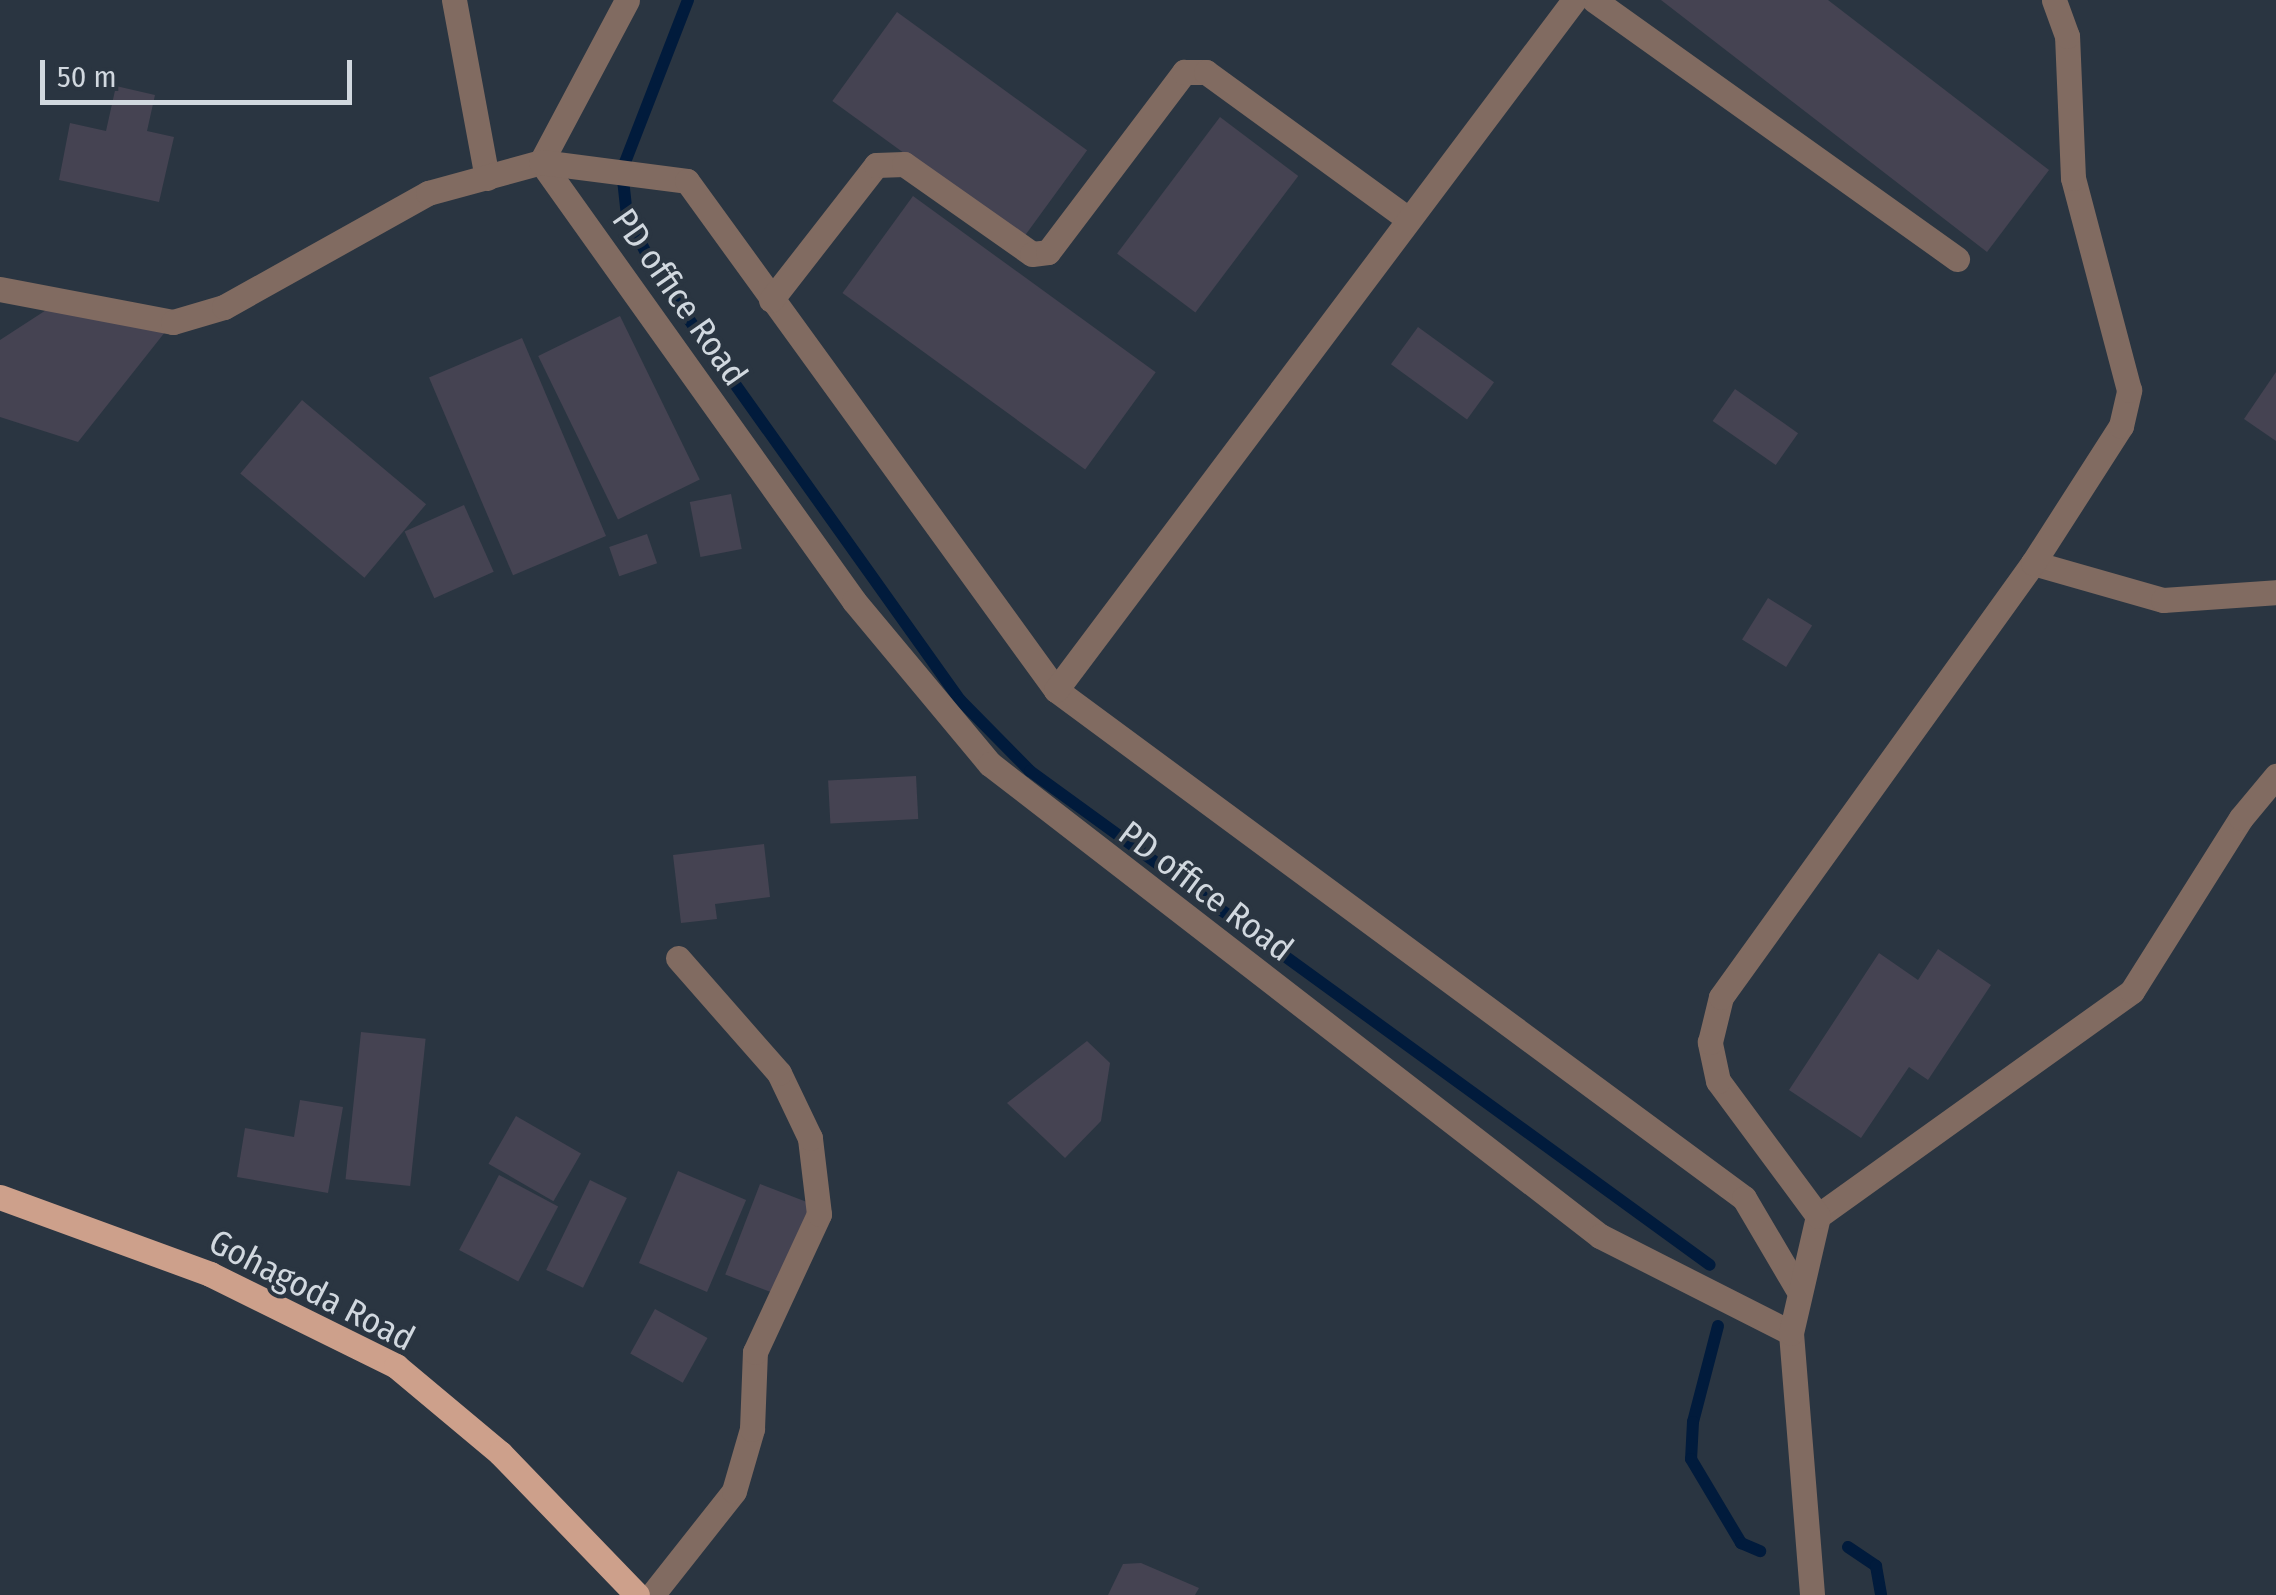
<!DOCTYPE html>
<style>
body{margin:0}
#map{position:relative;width:2276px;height:1595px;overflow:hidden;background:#2a3541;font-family:"Fira Sans Condensed",sans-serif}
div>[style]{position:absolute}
.stream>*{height:12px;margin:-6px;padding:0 6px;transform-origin:6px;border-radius:6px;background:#011b3c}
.building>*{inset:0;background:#454352;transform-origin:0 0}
.minor>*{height:25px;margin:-12.5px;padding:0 12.5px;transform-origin:12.5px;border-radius:12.5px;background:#816b61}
.major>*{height:25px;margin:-12.5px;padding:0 12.5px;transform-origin:12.5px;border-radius:12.5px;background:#cda08b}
span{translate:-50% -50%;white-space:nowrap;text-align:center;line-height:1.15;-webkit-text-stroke:8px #2a3541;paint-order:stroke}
.street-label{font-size:35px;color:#d1d8df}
.scale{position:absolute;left:40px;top:60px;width:312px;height:45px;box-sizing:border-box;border:5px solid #d1d8df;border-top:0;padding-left:12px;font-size:30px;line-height:35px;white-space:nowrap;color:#d1d8df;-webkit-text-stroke:8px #2a3541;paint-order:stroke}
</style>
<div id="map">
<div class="stream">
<div style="left:688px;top:0;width:182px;rotate:111.2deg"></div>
<div style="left:622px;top:170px;width:46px;rotate:83.8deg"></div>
<div style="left:627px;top:216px;width:68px;rotate:62.7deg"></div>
<div style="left:658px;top:276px;width:521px;rotate:54.54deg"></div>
<div style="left:960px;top:700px;width:100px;rotate:45.4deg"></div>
<div style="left:1030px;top:771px;width:840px;rotate:36deg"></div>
<div style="left:1718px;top:1326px;width:99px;rotate:104.6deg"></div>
<div style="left:1693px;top:1422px;width:37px;rotate:93deg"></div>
<div style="left:1691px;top:1459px;width:98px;rotate:59.2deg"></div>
<div style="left:1741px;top:1543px;width:21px;rotate:23deg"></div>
<div style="left:1848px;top:1547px;width:34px;rotate:34deg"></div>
<div style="left:1876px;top:1566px;width:29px;rotate:80deg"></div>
</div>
<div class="building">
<div style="clip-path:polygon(1661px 0,1828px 0,2049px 170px,1987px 252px)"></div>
<div style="left:897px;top:12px;width:235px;height:110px;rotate:36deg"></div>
<div style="clip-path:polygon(116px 86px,155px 95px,147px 131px,174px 137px,159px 202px,59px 180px,70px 123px,106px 131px)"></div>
<div style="left:1220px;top:117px;width:98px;height:171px;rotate:37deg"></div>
<div style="left:913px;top:196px;width:300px;height:120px;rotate:36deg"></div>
<div style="clip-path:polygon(57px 303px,173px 322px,78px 442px,0 417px,0 340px)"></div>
<div style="left:620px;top:316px;width:182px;height:91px;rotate:64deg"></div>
<div style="left:1418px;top:327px;width:94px;height:46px;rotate:36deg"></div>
<div style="left:522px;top:338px;width:215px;height:101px;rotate:67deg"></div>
<div style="clip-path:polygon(2276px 372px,2276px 441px,2244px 419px)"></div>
<div style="left:1735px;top:389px;width:77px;height:39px;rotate:35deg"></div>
<div style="left:302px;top:400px;width:162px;height:96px;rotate:40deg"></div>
<div style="left:731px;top:494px;width:56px;height:42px;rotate:79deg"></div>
<div style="left:464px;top:505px;width:73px;height:65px;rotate:66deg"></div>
<div style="left:647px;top:534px;width:31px;height:40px;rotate:71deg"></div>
<div style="left:1768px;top:598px;width:52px;height:49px;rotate:32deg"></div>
<div style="left:916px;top:776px;width:43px;height:88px;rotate:87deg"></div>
<div style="clip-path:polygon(764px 844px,770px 897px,715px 904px,717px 919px,681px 923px,673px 855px)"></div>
<div style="clip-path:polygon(1938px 949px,1991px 985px,1928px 1080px,1909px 1067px,1861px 1138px,1789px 1090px,1879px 953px,1918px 980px)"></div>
<div style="left:361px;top:1032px;width:65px;height:148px;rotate:6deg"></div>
<div style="clip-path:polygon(1087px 1041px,1110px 1063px,1101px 1121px,1065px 1158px,1007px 1103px)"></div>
<div style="clip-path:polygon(300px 1100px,343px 1107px,328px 1193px,237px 1177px,245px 1128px,294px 1137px)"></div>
<div style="left:516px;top:1116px;width:75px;height:55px;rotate:30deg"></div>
<div style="left:678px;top:1171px;width:74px;height:100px;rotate:23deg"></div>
<div style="left:499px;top:1175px;width:67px;height:85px;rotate:28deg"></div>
<div style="left:590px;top:1180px;width:41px;height:100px;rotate:26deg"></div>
<div style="left:760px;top:1184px;width:55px;height:97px;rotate:21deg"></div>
<div style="left:655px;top:1309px;width:60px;height:51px;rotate:29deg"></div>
<div style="clip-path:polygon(1141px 1563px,1199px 1588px,1195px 1595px,1108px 1595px,1123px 1564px)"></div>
</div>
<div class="minor">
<div style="left:454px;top:0;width:181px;rotate:79.5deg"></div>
<div style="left:1594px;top:0;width:446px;rotate:35.5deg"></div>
<div style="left:541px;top:162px;width:539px;rotate:54.51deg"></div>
<div style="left:854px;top:601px;width:212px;rotate:50.2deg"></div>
<div style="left:990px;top:764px;width:771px;rotate:37.73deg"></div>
<div style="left:1600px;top:1236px;width:214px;rotate:26.9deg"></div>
<div style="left:1791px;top:1333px;width:263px;rotate:85.4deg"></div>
<div style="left:541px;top:162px;width:183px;rotate:-62deg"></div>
<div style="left:0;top:289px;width:176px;rotate:10.8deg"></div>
<div style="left:173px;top:322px;width:53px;rotate:-16.4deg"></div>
<div style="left:224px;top:307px;width:234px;rotate:-29.2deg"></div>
<div style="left:428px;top:193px;width:117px;rotate:-15.3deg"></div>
<div style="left:541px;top:162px;width:147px;rotate:7.4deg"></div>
<div style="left:687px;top:181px;width:629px;rotate:54.06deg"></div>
<div style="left:1056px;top:690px;width:855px;rotate:36.44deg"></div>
<div style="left:1744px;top:1198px;width:104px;rotate:59.5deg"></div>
<div style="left:771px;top:300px;width:171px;rotate:-52.1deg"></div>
<div style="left:876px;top:165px;width:28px;rotate:-2deg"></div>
<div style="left:904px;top:164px;width:156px;rotate:35.1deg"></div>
<div style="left:1032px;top:254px;width:16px;rotate:-7deg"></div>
<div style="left:1048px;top:252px;width:226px;rotate:-52.9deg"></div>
<div style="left:1184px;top:72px;width:22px"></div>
<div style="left:1206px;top:72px;width:248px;rotate:36deg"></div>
<div style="left:2033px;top:563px;width:135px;rotate:15.9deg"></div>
<div style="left:2163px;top:600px;width:113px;rotate:-4deg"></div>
<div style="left:1056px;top:690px;width:863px;rotate:-53.1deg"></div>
<div style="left:1818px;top:1216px;width:386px;rotate:-35.6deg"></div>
<div style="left:2132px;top:991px;width:204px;rotate:-57.8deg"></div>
<div style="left:2241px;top:818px;width:55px;rotate:-50.2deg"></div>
<div style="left:1791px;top:1333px;width:120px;rotate:-77deg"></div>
<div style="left:1818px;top:1216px;width:168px;rotate:-126.5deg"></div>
<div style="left:1718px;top:1081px;width:40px;rotate:-102deg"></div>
<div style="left:1710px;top:1042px;width:46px;rotate:-76.3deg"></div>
<div style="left:1721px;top:997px;width:535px;rotate:-54.29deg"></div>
<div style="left:2033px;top:563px;width:163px;rotate:-57.3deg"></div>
<div style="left:2121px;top:426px;width:37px;rotate:-77deg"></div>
<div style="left:2129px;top:390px;width:219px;rotate:-104.8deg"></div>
<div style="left:2073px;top:178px;width:142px;rotate:-92.4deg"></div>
<div style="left:2067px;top:36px;width:38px;rotate:-110deg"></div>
<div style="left:652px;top:1595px;width:132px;rotate:-51.7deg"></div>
<div style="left:734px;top:1491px;width:65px;rotate:-73.8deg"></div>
<div style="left:752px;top:1429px;width:77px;rotate:-87.8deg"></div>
<div style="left:755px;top:1352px;width:152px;rotate:-65.1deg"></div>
<div style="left:819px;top:1214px;width:77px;rotate:-96.8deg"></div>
<div style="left:810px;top:1138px;width:72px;rotate:-115.5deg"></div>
<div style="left:779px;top:1073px;width:153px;rotate:-131.3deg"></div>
</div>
<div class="major">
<div style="left:0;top:1197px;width:224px;rotate:20.1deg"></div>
<div style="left:210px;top:1274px;width:208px;rotate:26.3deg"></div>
<div style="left:396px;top:1366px;width:136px;rotate:39.9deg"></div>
<div style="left:500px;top:1453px;width:197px;rotate:46deg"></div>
</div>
<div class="street-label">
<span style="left:680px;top:297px;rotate:55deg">PD office Road</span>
<span style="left:1206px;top:891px;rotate:37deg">PD office Road</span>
<span style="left:312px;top:1290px;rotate:27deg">Gohagoda Road</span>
</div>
<div class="scale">50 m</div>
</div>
